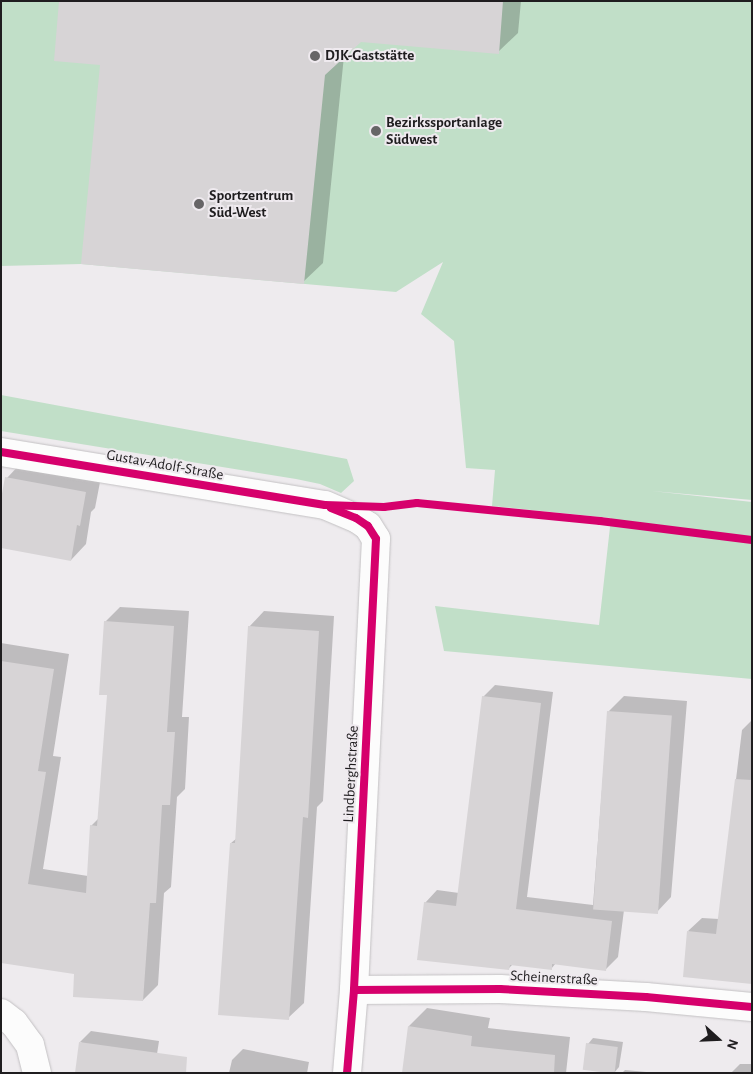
<!DOCTYPE html>
<meta charset="utf-8">
<style>
body{margin:0}
#map{position:relative;width:753px;height:1074px;overflow:hidden;background:#eeebee;font-family:"Alegreya Sans",sans-serif}
div>[style]{position:absolute}
.green>*{inset:0;background:#c1dfc8}
.shadow>*{inset:0;background:#0003}
.building>*{inset:0;background:#d7d4d6;transform-origin:0 0}
.roads{filter:drop-shadow(0 0 1px #c3c1c3) drop-shadow(0 0 1px #c3c1c3)}
.minor>*{height:28px;margin:-14px;padding:0 14px;transform-origin:14px;border-radius:14px;background:#fcfcfc}
.cycleway>*{height:8px;margin:-4px;padding:0 4px;transform-origin:4px;border-radius:4px;background:#d6006c}
.dots>*{width:14px;height:14px;translate:-50% -50%;box-sizing:border-box;border:2px solid #efeaef;border-radius:50%}
span{translate:-50% -50%;white-space:nowrap;text-align:center;line-height:1.15;-webkit-text-stroke:4px #efeaef;paint-order:stroke}
.poi-label{font-size:15px;color:#1f1d1f;font-weight:700}
.left{translate:0 -50%;text-align:left}
.street-label{font-size:15px;color:#1f1d1f}
.frame{position:absolute;inset:0;border:2px solid #1f1d1f;pointer-events:none}
.north{position:absolute;left:693px;top:1014px;width:50px;height:50px;-webkit-text-stroke:4px #efeaef;paint-order:stroke;rotate:110deg;font-size:14px;font-weight:700;line-height:20px;text-align:center;color:#1f1d1f}
.north::after{content:'';display:block;margin:auto;width:18px;height:22px;background:#1f1d1f;clip-path:polygon(50% 0,100% 100%,50% 72%,0 100%)}
</style>
<div id="map">
<div class="green">
<div style="clip-path:polygon(1px 1px,752px 1px,752px 500px,652px 491px,752px 502px,752px 679px,444px 651px,435px 606px,599px 625px,611px 518px,492px 506px,495px 470px,466px 468px,454px 341px,421px 314px,443px 262px,396px 292px,81px 264px,1px 266px)"></div>
<div style="clip-path:polygon(1px 395px,347px 459px,354px 481px,341px 493px,320px 484px,296px 479px,1px 431px)"></div>
</div>
<div class="shadow">
<div style="clip-path:polygon(61px 1px,521px 1px,518px 33px,498px 52px,361px 40px,344px 56px,323px 263px,303px 282px,101px 64px)"></div>
<div style="clip-path:polygon(22px 462px,101px 477px,95px 508px,91px 512px,86px 544px,71px 560px,7px 478px)"></div>
<div style="clip-path:polygon(120px 607px,189px 611px,182px 717px,189px 717px,185px 789px,177px 797px,171px 887px,164px 893px,158px 985px,143px 1000px,75px 973px,1px 962px,1px 643px,69px 654px,53px 756px,61px 757px,43px 869px,88px 876px,91px 826px,99px 818px,108px 694px,105px 622px)"></div>
<div style="clip-path:polygon(264px 611px,334px 616px,323px 801px,317px 807px,304px 1003px,288px 1018px,231px 843px,237px 838px,249px 627px)"></div>
<div style="clip-path:polygon(495px 685px,553px 692px,527px 897px,593px 905px,608px 712px,624px 696px,687px 701px,671px 897px,656px 913px,624px 910px,618px 957px,606px 969px,556px 963px,551px 969px,513px 964px,508px 969px,425px 903px,437px 890px,459px 893px,483px 697px)"></div>
<div style="clip-path:polygon(752px 720px,752px 986px,751px 982px,688px 931px,702px 918px,719px 919px,742px 730px)"></div>
<div style="clip-path:polygon(427px 1008px,490px 1018px,488px 1028px,570px 1037px,566px 1073px,403px 1073px,409px 1026px)"></div>
<div style="clip-path:polygon(91px 1031px,159px 1041px,154px 1073px,80px 1042px)"></div>
<div style="clip-path:polygon(593px 1038px,623px 1042px,619px 1067px,614px 1073px,588px 1044px)"></div>
<div style="clip-path:polygon(243px 1049px,309px 1062px,307px 1073px,229px 1073px,232px 1060px)"></div>
<div style="clip-path:polygon(740px 1064px,752px 1064px,752px 1073px,731px 1073px)"></div>
<div style="clip-path:polygon(625px 1070px,657px 1073px,622px 1073px)"></div>
</div>
<div class="building">
<div style="clip-path:polygon(59px 1px,503px 1px,499px 54px,361px 42px,325px 75px,304px 284px,81px 264px,100px 65px,54px 61px)"></div>
<div style="clip-path:polygon(5px 477px,86px 492px,80px 526px,77px 525px,71px 561px,1px 548px,1px 499px)"></div>
<div style="clip-path:polygon(104px 621px,174px 626px,167px 732px,175px 732px,170px 805px,162px 805px,156px 903px,150px 903px,143px 1001px,73px 997px,74px 974px,1px 963px,1px 661px,54px 669px,38px 771px,46px 772px,28px 884px,86px 893px,90px 825px,97px 826px,107px 695px,99px 695px)"></div>
<div style="clip-path:polygon(248px 626px,319px 631px,308px 818px,303px 817px,289px 1020px,218px 1015px,230px 843px,235px 843px)"></div>
<div style="clip-path:polygon(482px 696px,541px 703px,516px 909px,612px 921px,606px 971px,552px 964px,552px 970px,510px 965px,509px 970px,417px 960px,424px 902px,456px 906px)"></div>
<div style="left:607px;top:711px;width:65px;height:199px;rotate:4deg"></div>
<div style="clip-path:polygon(735px 779px,752px 780px,752px 984px,683px 977px,687px 931px,716px 934px)"></div>
<div style="clip-path:polygon(408px 1026px,472px 1036px,471px 1046px,555px 1055px,554px 1073px,402px 1073px)"></div>
<div style="clip-path:polygon(79px 1042px,187px 1057px,186px 1073px,75px 1073px)"></div>
<div style="left:586px;top:1043px;width:32px;height:27px;rotate:7deg"></div>
</div>
<div class="roads">
<div class="minor">
<div style="left:1px;top:452px;width:328px;rotate:9.3deg"></div>
<div style="left:325px;top:505px;width:34px;rotate:23deg"></div>
<div style="left:356px;top:518px;width:14px;rotate:34deg"></div>
<div style="left:368px;top:526px;width:15px;rotate:58deg"></div>
<div style="left:376px;top:539px;width:452px;rotate:92.8deg"></div>
<div style="left:354px;top:990px;width:83px;rotate:94.8deg"></div>
<div style="left:354px;top:990px;width:146px;rotate:-0.4deg"></div>
<div style="left:500px;top:989px;width:146px;rotate:3.1deg"></div>
<div style="left:646px;top:997px;width:106px;rotate:5.4deg"></div>
<div style="left:1px;top:1013px;width:16px;rotate:38deg"></div>
<div style="left:14px;top:1023px;width:27px;rotate:54deg"></div>
<div style="left:30px;top:1045px;width:29px;rotate:76deg"></div>
</div>
</div>
<div class="cycleway">
<div style="left:1px;top:452px;width:328px;rotate:9.3deg"></div>
<div style="left:325px;top:505px;width:59px;rotate:1.9deg"></div>
<div style="left:384px;top:507px;width:33px;rotate:-7deg"></div>
<div style="left:417px;top:503px;width:184px;rotate:5.6deg"></div>
<div style="left:600px;top:521px;width:153px;rotate:7.1deg"></div>
<div style="left:331px;top:508px;width:27px;rotate:22deg"></div>
<div style="left:356px;top:518px;width:14px;rotate:34deg"></div>
<div style="left:368px;top:526px;width:15px;rotate:58deg"></div>
<div style="left:376px;top:539px;width:452px;rotate:92.8deg"></div>
<div style="left:354px;top:990px;width:83px;rotate:94.8deg"></div>
<div style="left:354px;top:990px;width:146px;rotate:-0.4deg"></div>
<div style="left:500px;top:989px;width:146px;rotate:3.1deg"></div>
<div style="left:646px;top:997px;width:106px;rotate:5.4deg"></div>
</div>
<div class="dots">
<div style="left:315px;top:56px;background:#676567"></div>
<div style="left:376px;top:131px;background:#676567"></div>
<div style="left:199px;top:204px;background:#676567"></div>
</div>
<div class="poi-label">
<span class="left" style="left:325px;top:56px">DJK-Gaststätte</span>
<span class="left" style="left:386px;top:131px">Bezirkssportanlage<br>Südwest</span>
<span class="left" style="left:209px;top:204px">Sportzentrum<br>Süd-West</span>
</div>
<div class="street-label">
<span style="left:165px;top:465px;rotate:10deg">Gustav-Adolf-Straße</span>
<span style="left:351px;top:774px;rotate:-87deg">Lindberghstraße</span>
<span style="left:554px;top:978px;rotate:3deg">Scheinerstraße</span>
</div>
<div class="frame"></div>
<div class="north">N</div>
</div>
